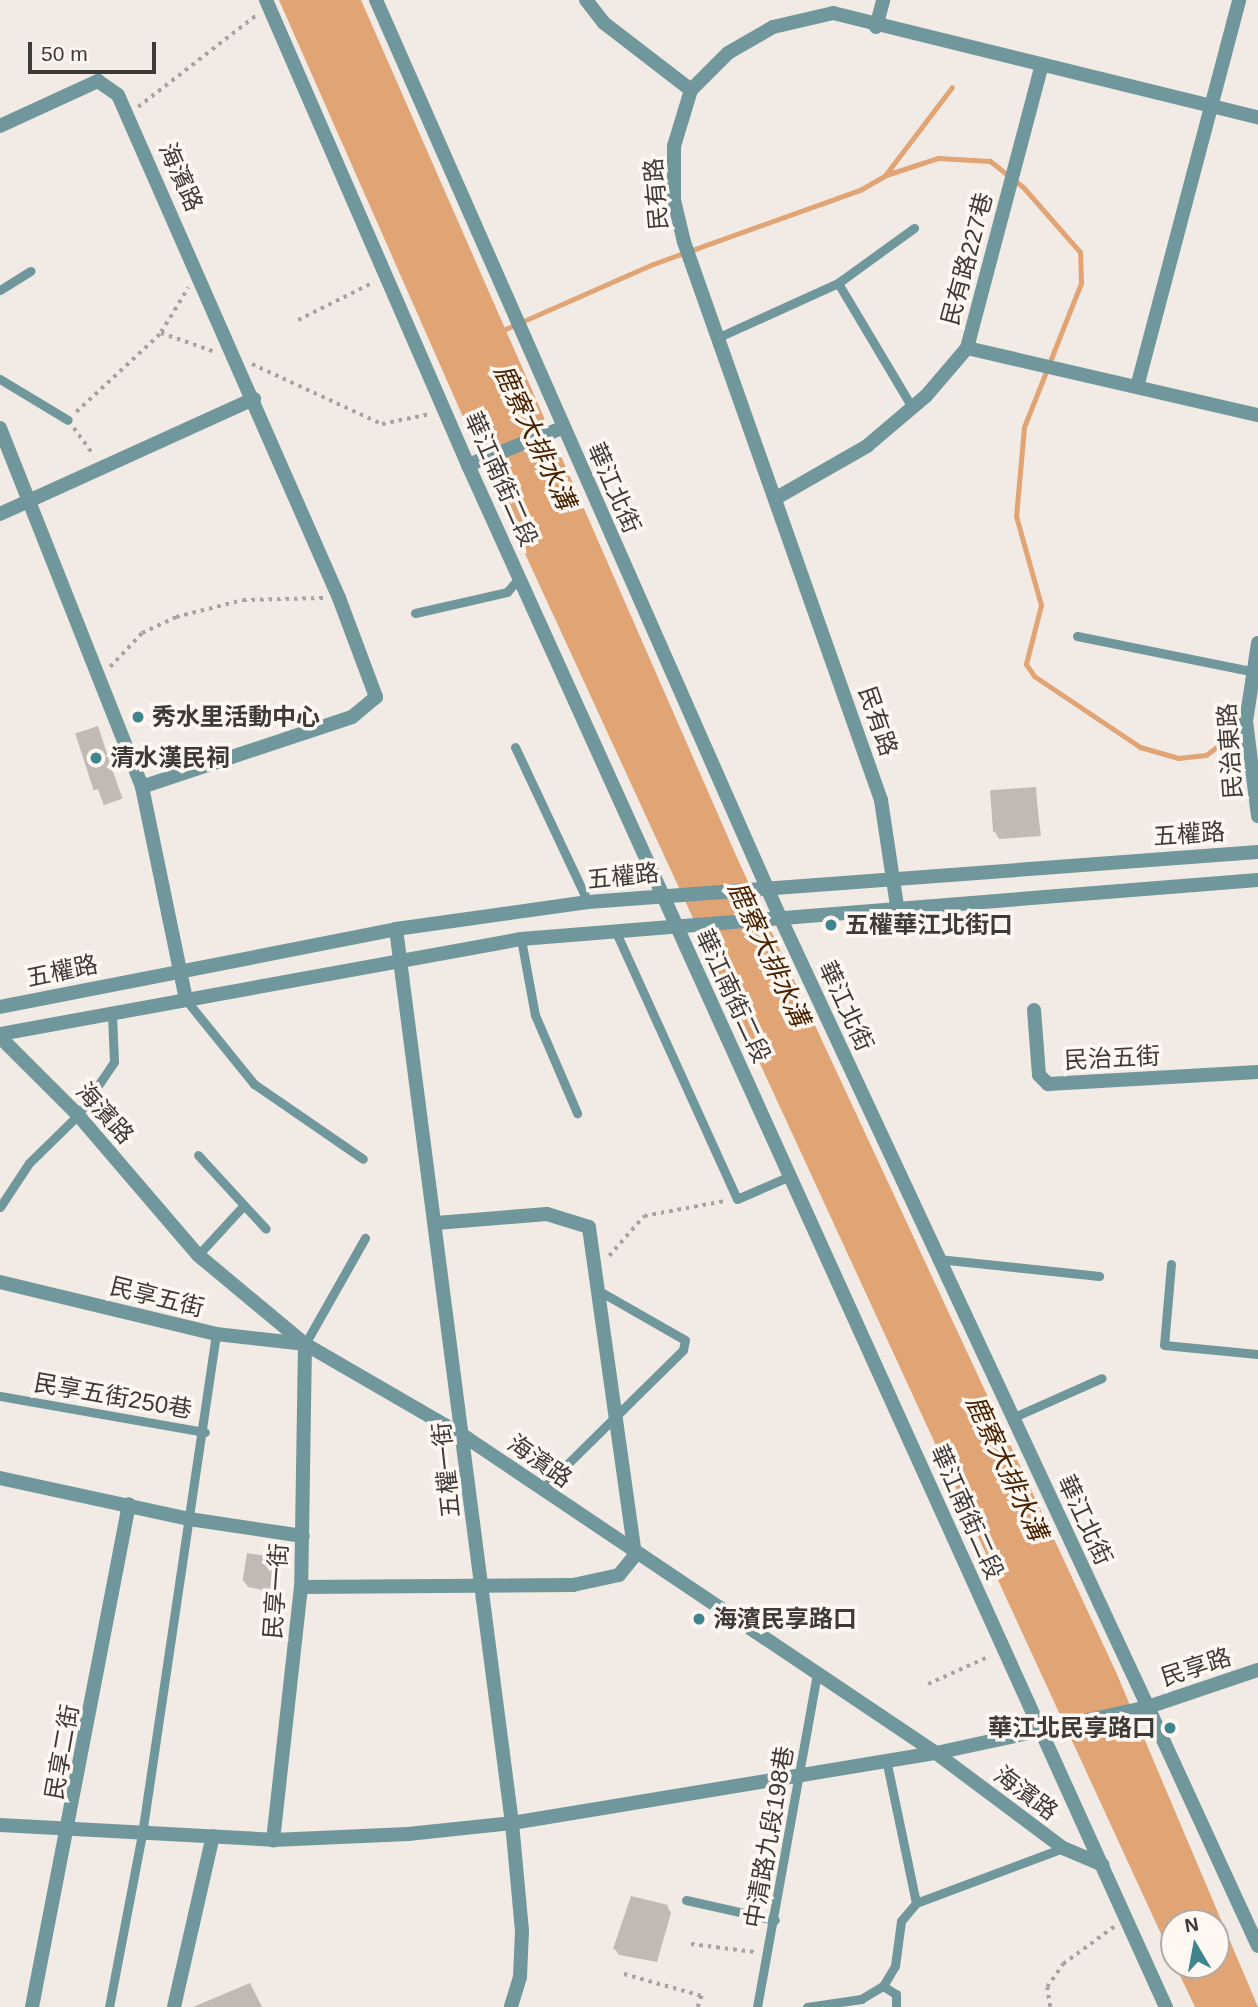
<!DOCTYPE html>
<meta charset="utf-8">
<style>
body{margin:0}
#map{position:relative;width:1258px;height:2007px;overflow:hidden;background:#f2eae4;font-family:Arial,"Noto Sans TC",sans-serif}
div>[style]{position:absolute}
.water>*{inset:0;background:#e1a474}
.shadow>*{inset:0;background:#0003;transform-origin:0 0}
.stream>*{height:5px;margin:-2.5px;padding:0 2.5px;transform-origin:2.5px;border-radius:2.5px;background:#e1a474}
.building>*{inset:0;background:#c1b9b3;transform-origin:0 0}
.path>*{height:3.5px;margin-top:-1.75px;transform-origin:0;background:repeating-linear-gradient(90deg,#a9a39f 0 3.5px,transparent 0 8.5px)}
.service>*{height:9px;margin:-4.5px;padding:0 4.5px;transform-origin:4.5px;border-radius:4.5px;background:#70979c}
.minor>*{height:14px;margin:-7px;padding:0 7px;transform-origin:7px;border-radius:7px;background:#70979c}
.tertiary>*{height:14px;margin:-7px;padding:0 7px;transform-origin:7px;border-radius:7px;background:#70979c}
.dots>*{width:19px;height:19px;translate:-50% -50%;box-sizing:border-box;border:4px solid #fff7f1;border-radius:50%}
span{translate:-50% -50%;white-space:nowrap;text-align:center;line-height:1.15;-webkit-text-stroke:7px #fff7f1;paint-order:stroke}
.street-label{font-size:24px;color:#3d3a38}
.poi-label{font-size:24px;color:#3d3a38;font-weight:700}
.left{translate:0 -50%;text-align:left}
.right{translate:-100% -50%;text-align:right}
.water-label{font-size:26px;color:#492300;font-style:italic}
.north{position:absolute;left:1160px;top:1909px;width:70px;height:70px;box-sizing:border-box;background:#fff7f1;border:2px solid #b1aba7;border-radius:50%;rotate:350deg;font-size:19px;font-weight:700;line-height:28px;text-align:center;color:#3d3a38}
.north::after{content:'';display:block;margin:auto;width:24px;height:32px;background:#3e858d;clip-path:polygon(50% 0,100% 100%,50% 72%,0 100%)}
.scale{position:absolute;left:28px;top:42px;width:128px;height:32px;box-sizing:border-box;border:4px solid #3d3a38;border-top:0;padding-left:9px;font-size:21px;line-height:24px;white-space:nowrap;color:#3d3a38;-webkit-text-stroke:5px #fff7f1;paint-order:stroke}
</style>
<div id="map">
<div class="water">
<div style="clip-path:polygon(279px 0,361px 0,738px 860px,1116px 1672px,1258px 2007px,1195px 2007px,1175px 1965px,1216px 1965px,1216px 1923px,1174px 1923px,1174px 1962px,486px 469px)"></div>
</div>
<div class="shadow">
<div style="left:97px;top:728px;width:75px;height:20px;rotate:70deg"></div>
<div style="clip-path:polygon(1035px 789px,1041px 836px,999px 839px,995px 832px)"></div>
<div style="clip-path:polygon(278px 1560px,278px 1593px,248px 1587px,244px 1581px)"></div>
<div style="clip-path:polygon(667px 1906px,671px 1913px,657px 1962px,619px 1955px,615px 1949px)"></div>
</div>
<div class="stream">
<div style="left:886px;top:174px;width:109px;rotate:-52.8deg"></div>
<div style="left:501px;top:331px;width:166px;rotate:-23.8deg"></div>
<div style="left:653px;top:264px;width:220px;rotate:-19.7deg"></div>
<div style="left:860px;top:190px;width:30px;rotate:-30deg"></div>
<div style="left:886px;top:175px;width:55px;rotate:-18.1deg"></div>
<div style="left:938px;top:158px;width:52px;rotate:3.3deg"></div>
<div style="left:990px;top:161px;width:42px;rotate:38.2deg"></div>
<div style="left:1023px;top:187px;width:86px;rotate:48.8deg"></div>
<div style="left:1080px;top:252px;width:31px;rotate:88deg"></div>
<div style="left:1081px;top:283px;width:155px;rotate:111.6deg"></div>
<div style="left:1024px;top:427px;width:89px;rotate:95.1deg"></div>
<div style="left:1016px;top:516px;width:92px;rotate:74.3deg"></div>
<div style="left:1041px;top:605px;width:61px;rotate:104.3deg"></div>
<div style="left:1026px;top:664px;width:14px;rotate:56deg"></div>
<div style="left:1034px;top:676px;width:128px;rotate:33.8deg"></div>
<div style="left:1140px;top:747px;width:40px;rotate:16deg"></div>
<div style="left:1178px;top:758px;width:28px;rotate:-6deg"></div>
<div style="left:1206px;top:755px;width:48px;rotate:-37.3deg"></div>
</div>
<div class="building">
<div style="left:98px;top:726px;width:60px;height:24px;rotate:72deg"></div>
<div style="left:1036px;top:787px;width:42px;height:46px;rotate:86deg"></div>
<div style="left:247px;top:1553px;width:33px;height:28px;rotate:9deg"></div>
<div style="clip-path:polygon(631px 1896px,668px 1905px,654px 1955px,613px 1949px)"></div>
<div style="clip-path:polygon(250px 1983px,262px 2007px,193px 2007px)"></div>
</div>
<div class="path">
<div style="left:138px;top:107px;width:152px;rotate:-37.8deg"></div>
<div style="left:298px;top:320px;width:85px;rotate:-26.6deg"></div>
<div style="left:161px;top:332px;width:52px;rotate:-58.5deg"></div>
<div style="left:252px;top:364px;width:143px;rotate:24.8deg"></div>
<div style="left:382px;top:424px;width:49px;rotate:-11.8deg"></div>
<div style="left:76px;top:412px;width:116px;rotate:-42.9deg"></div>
<div style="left:161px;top:333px;width:57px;rotate:19.4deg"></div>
<div style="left:74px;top:428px;width:34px;rotate:54deg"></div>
<div style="left:110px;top:667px;width:47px;rotate:-46.7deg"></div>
<div style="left:142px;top:633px;width:38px;rotate:-25deg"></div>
<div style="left:176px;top:617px;width:69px;rotate:-14.2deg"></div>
<div style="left:243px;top:600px;width:80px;rotate:-1.4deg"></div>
<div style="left:609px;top:1256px;width:53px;rotate:-48.8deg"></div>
<div style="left:644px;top:1216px;width:82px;rotate:-10.5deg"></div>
<div style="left:928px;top:1684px;width:68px;rotate:-24.3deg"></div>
<div style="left:691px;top:1944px;width:64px;rotate:7.1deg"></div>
<div style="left:624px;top:1974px;width:81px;rotate:15.8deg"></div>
<div style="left:702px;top:1996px;width:12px;rotate:110deg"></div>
<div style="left:1050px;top:2007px;width:20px;rotate:-99deg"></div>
<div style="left:1047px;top:1987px;width:28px;rotate:-55deg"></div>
<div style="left:1063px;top:1964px;width:64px;rotate:-36.2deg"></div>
</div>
<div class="service">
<div style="left:838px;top:283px;width:144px;rotate:59.2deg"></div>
<div style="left:0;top:290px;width:36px;rotate:-32deg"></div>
<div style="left:719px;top:337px;width:131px;rotate:-24.4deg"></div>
<div style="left:838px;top:283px;width:94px;rotate:-35.9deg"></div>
<div style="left:0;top:379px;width:79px;rotate:31.1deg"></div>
<div style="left:415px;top:613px;width:94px;rotate:-12.9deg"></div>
<div style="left:507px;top:592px;width:20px;rotate:-49deg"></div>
<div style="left:1077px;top:636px;width:177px;rotate:11.4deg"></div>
<div style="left:515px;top:747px;width:171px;rotate:64.8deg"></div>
<div style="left:615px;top:930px;width:295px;rotate:65.6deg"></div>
<div style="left:737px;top:1199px;width:58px;rotate:-23.5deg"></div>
<div style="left:521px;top:939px;width:77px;rotate:79.6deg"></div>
<div style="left:535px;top:1015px;width:107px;rotate:66.8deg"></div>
<div style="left:186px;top:1000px;width:108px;rotate:51deg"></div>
<div style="left:254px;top:1084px;width:132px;rotate:34.5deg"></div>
<div style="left:198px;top:1155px;width:100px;rotate:47.4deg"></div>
<div style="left:0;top:1207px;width:53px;rotate:-56.6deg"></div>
<div style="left:29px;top:1163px;width:69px;rotate:-44.4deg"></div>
<div style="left:78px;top:1115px;width:64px;rotate:-55.8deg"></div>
<div style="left:114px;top:1062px;width:47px;rotate:-92.4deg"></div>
<div style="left:198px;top:1255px;width:67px;rotate:-47.4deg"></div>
<div style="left:938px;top:1259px;width:162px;rotate:6deg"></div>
<div style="left:1171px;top:1264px;width:81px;rotate:94.9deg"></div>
<div style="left:1164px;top:1345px;width:94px;rotate:5.5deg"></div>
<div style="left:305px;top:1344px;width:122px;rotate:-60.5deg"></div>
<div style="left:0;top:1396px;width:208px;rotate:10deg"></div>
<div style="left:1012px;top:1418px;width:98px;rotate:-24deg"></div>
<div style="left:541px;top:1490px;width:199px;rotate:-44.6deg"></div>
<div style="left:683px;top:1350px;width:10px;rotate:-79deg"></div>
<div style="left:685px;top:1340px;width:97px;rotate:-150.3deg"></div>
<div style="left:887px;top:1764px;width:142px;rotate:78.2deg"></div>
<div style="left:686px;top:1900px;width:91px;rotate:12.7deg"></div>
<div style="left:883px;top:1986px;width:15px;rotate:32deg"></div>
<div style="left:896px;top:1994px;width:13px;rotate:90deg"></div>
<div style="left:109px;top:2007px;width:176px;rotate:-79.2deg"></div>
<div style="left:142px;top:1834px;width:505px;rotate:-81.58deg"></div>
<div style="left:757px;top:2007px;width:338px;rotate:-79.8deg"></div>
<div style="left:807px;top:2007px;width:55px;rotate:-8.4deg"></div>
<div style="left:861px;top:1999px;width:26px;rotate:-31deg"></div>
<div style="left:883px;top:1986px;width:23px;rotate:-59deg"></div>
<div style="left:895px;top:1966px;width:45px;rotate:-82.4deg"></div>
<div style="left:901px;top:1921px;width:23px;rotate:-50deg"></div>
<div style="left:916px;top:1903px;width:157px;rotate:-20.5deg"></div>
</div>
<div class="minor">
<div style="left:266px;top:0;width:507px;rotate:66.52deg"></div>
<div style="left:468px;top:465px;width:1693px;rotate:65.65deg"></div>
<div style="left:376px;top:0;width:1000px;rotate:66.23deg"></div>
<div style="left:779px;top:915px;width:874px;rotate:65.02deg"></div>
<div style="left:1148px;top:1707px;width:116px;rotate:-18.6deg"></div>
<div style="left:586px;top:0;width:29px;rotate:52deg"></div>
<div style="left:604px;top:23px;width:110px;rotate:37.6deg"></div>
<div style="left:876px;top:27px;width:28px;rotate:-75deg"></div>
<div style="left:0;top:126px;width:108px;rotate:-24.7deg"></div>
<div style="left:98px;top:81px;width:24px;rotate:35deg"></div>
<div style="left:118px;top:95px;width:549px;rotate:66.28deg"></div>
<div style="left:339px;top:598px;width:106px;rotate:69.5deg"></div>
<div style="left:376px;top:697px;width:31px;rotate:140deg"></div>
<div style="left:352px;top:717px;width:221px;rotate:161.6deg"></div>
<div style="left:967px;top:348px;width:299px;rotate:13deg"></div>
<div style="left:1137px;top:387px;width:400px;rotate:-75.2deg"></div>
<div style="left:0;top:428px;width:386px;rotate:68.4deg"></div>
<div style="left:142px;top:787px;width:217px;rotate:78.3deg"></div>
<div style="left:468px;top:465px;width:101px;rotate:-21.5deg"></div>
<div style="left:778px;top:497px;width:103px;rotate:-29.8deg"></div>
<div style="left:867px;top:446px;width:77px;rotate:-40.3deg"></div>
<div style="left:926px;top:396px;width:63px;rotate:-49.5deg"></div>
<div style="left:967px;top:348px;width:291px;rotate:-75.2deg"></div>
<div style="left:0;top:514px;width:279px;rotate:-24.4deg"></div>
<div style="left:1258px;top:643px;width:79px;rotate:98.7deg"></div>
<div style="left:1246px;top:721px;width:96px;rotate:82.8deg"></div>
<div style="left:897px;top:906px;width:107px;rotate:-98.6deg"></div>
<div style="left:881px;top:800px;width:592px;rotate:-109.45deg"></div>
<div style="left:684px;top:242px;width:43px;rotate:-103.4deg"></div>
<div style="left:674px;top:200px;width:54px;rotate:-90deg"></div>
<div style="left:674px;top:146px;width:59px;rotate:-73.1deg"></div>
<div style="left:691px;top:90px;width:52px;rotate:-45deg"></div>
<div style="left:728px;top:53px;width:52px;rotate:-30deg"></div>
<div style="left:773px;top:27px;width:62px;rotate:-13.1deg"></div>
<div style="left:833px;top:13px;width:438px;rotate:13.8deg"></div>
<div style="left:396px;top:929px;width:901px;rotate:82.61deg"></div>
<div style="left:512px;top:1823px;width:108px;rotate:84.7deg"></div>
<div style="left:522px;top:1931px;width:46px;rotate:92.5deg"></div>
<div style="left:520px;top:1977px;width:31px;rotate:107deg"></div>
<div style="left:1034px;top:1010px;width:65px;rotate:85.6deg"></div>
<div style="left:1039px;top:1075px;width:13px;rotate:45deg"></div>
<div style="left:1048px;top:1084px;width:210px;rotate:-3.3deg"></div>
<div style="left:0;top:1282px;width:222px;rotate:13.5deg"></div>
<div style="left:216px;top:1334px;width:90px;rotate:6.4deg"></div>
<div style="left:305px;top:1344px;width:243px;rotate:90.9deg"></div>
<div style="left:301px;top:1587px;width:255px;rotate:96.3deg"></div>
<div style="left:0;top:1478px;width:193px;rotate:12.2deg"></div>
<div style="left:189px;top:1519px;width:115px;rotate:8.5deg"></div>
<div style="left:301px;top:1587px;width:272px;rotate:-0.4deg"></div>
<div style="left:573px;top:1585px;width:47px;rotate:-12.3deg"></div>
<div style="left:619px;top:1575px;width:26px;rotate:-51deg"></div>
<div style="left:635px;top:1555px;width:331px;rotate:-98deg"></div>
<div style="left:589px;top:1227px;width:44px;rotate:-162.8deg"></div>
<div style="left:547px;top:1214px;width:111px;rotate:175.4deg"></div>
<div style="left:0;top:1825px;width:273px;rotate:3.1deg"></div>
<div style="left:273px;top:1840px;width:135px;rotate:-2.5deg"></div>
<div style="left:408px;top:1834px;width:105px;rotate:-6deg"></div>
<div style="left:512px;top:1823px;width:430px;rotate:-9.4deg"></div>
<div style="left:936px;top:1753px;width:159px;rotate:36.8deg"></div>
<div style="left:1063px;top:1848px;width:43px;rotate:23deg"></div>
<div style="left:32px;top:2007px;width:512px;rotate:-79.08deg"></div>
<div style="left:174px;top:2007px;width:175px;rotate:-77.2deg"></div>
</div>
<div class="tertiary">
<div style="left:0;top:1007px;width:404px;rotate:-11.1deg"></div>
<div style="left:396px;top:929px;width:194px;rotate:-8deg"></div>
<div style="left:588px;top:902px;width:672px;rotate:-4.27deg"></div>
<div style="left:0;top:1034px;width:530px;rotate:-10.33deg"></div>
<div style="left:521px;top:939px;width:739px;rotate:-4.58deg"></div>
<div style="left:0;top:1037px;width:110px;rotate:45deg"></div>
<div style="left:78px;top:1115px;width:184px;rotate:49.4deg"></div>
<div style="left:198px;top:1255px;width:139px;rotate:39.8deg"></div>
<div style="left:305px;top:1344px;width:187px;rotate:30.1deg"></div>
<div style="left:467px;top:1438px;width:565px;rotate:33.89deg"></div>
<div style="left:936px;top:1753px;width:217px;rotate:-12.2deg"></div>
<div style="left:1148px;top:1707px;width:263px;rotate:65.3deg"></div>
</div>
<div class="dots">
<div style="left:138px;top:717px;background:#3e858d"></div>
<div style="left:96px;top:758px;background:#3e858d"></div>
<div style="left:831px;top:925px;background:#3e858d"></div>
<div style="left:699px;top:1619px;background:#3e858d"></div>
<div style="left:1170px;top:1728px;background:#3e858d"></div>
</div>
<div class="street-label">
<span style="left:181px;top:177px;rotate:66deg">海濱路</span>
<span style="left:656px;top:194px;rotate:-95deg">民有路</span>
<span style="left:967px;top:259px;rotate:-75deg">民有路227巷</span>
<span style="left:501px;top:479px;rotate:66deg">華江南街二段</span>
<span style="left:614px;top:488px;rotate:66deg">華江北街</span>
<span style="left:878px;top:721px;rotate:71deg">民有路</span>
<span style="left:1230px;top:751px;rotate:-94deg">民治東路</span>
<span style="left:1189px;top:834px;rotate:-4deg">五權路</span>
<span style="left:623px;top:876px;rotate:-6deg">五權路</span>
<span style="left:62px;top:971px;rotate:-12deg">五權路</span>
<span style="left:733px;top:996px;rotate:65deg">華江南街二段</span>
<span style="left:846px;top:1006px;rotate:65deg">華江北街</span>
<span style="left:1112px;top:1058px;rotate:-3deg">民治五街</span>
<span style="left:105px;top:1113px;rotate:48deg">海濱路</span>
<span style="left:157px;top:1297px;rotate:14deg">民享五街</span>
<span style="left:113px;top:1396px;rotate:10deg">民享五街250巷</span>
<span style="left:540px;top:1461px;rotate:35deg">海濱路</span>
<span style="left:446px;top:1470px;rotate:-96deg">五權一街</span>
<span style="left:967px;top:1512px;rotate:66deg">華江南街二段</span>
<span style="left:1085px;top:1520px;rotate:65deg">華江北街</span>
<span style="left:276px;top:1591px;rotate:-86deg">民享一街</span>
<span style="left:1196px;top:1667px;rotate:-18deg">民享路</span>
<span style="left:62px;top:1752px;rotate:-80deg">民享二街</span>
<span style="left:1026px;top:1793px;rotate:37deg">海濱路</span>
<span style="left:769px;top:1837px;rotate:-80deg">中清路九段198巷</span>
</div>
<div class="poi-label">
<span class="left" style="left:152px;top:717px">秀水里活動中心</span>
<span class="left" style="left:110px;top:758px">清水漢民祠</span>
<span class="left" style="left:845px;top:925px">五權華江北街口</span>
<span class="left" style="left:713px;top:1619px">海濱民享路口</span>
<span class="right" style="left:1156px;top:1728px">華江北民享路口</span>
</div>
<div class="water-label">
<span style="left:534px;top:437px;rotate:65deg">鹿寮大排水溝</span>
<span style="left:768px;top:954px;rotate:65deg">鹿寮大排水溝</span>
<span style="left:1006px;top:1468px;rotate:65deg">鹿寮大排水溝</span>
</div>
<div class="north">N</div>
<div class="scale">50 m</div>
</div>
